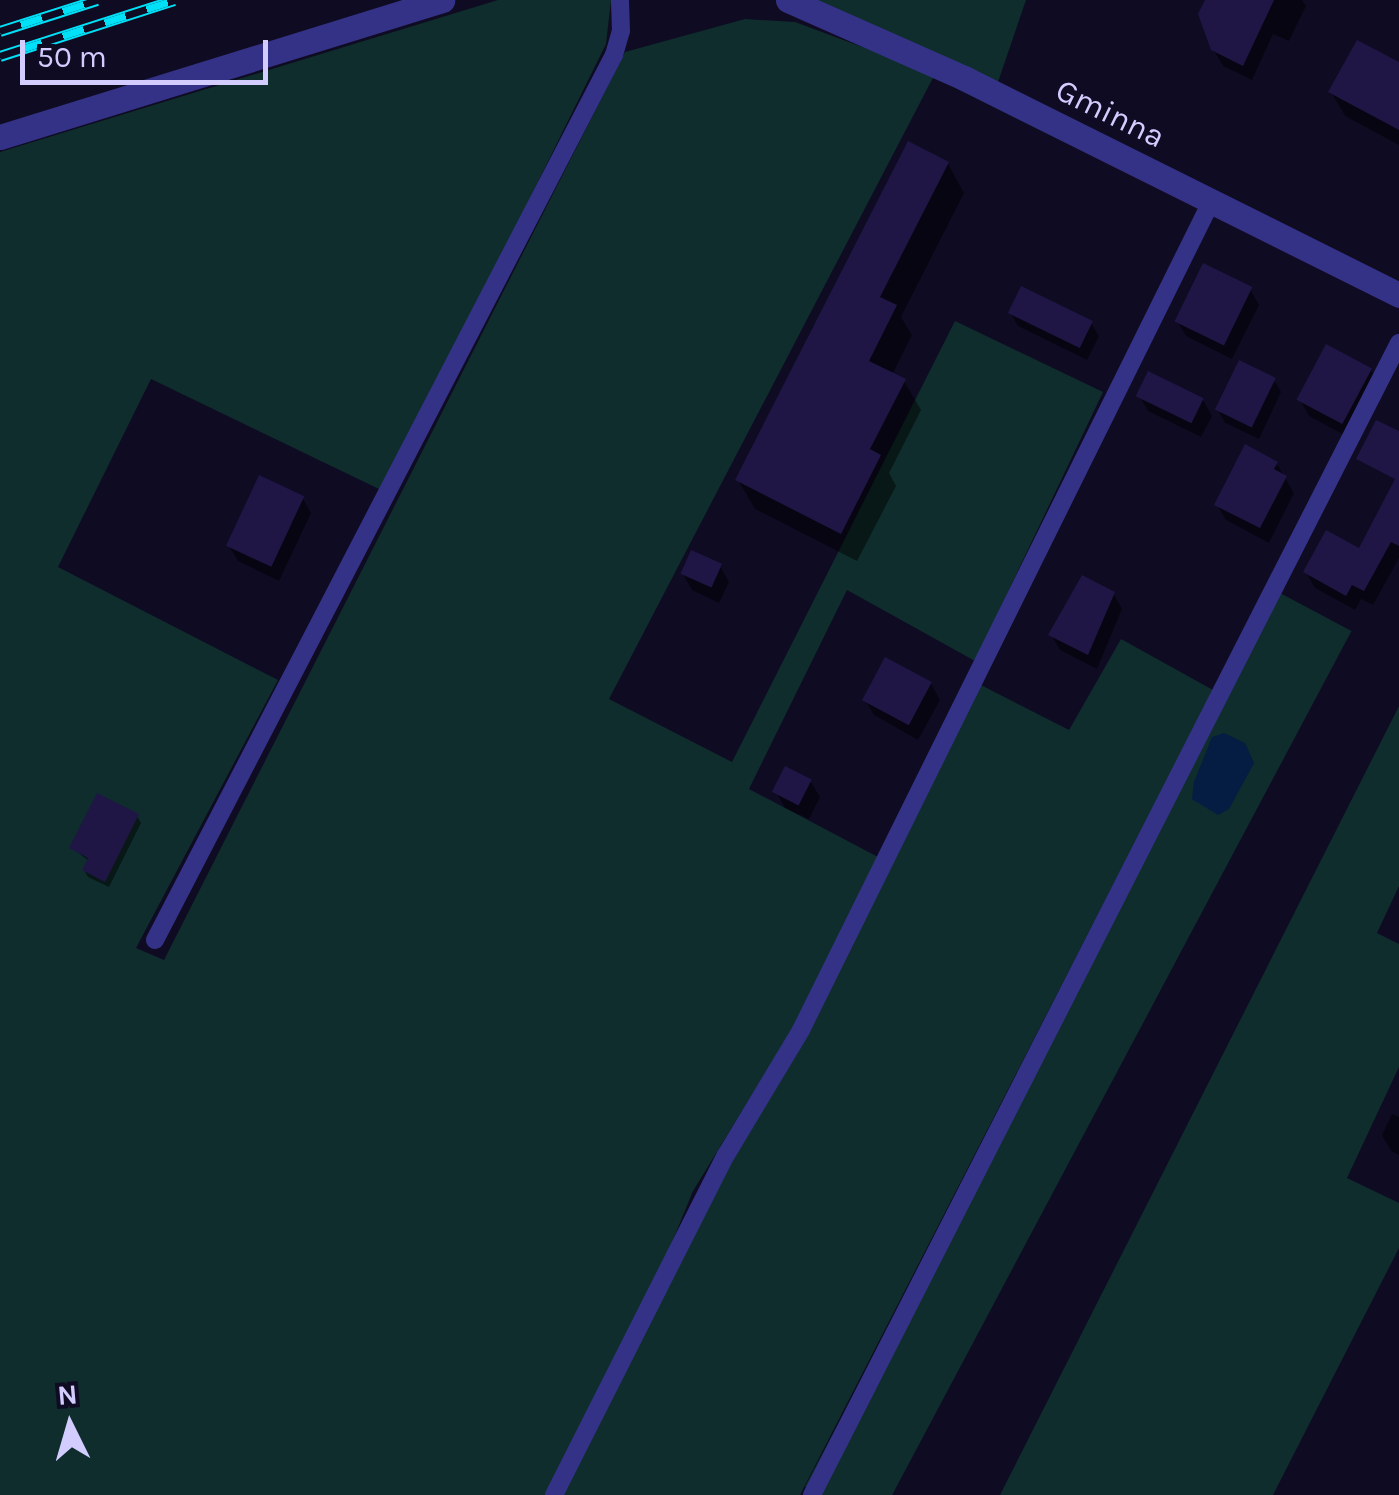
<!DOCTYPE html>
<style>
body{margin:0}
#map{position:relative;width:1399px;height:1495px;overflow:hidden;background:#0f0b23;font-family:Karla,sans-serif}
div>[style]{position:absolute}
.green>*{inset:0;background:#0e2d2c;transform-origin:0 0}
.water>*{inset:0;background:#051c43}
.shadow>*{inset:0;background:#0007}
.building>*{inset:0;background:#1f1646;transform-origin:0 0}
.service>*{height:18px;margin:-9px;padding:0 9px;transform-origin:9px;border-radius:9px;background:#343286}
.minor>*{height:25px;margin:-12.5px;padding:0 12.5px;transform-origin:12.5px;border-radius:12.5px;background:#343286}
.tertiary>*{height:25px;margin:-12.5px;padding:0 12.5px;transform-origin:12.5px;border-radius:12.5px;background:#343286}
.rail>*{height:11px;margin-top:-5.5px;transform-origin:0;background:repeating-linear-gradient(90deg,#0f0b23 0 22px,#00e1f8 0 44px);box-sizing:border-box;border-block:2px solid #00e1f8}
span{translate:-50% -50%;white-space:nowrap;text-align:center;line-height:1.15;-webkit-text-stroke:10px #0f0b23;paint-order:stroke}
.street-label{font-size:32px;color:#d3cdff}
.north{position:absolute;left:20px;top:1375px;width:100px;height:100px;-webkit-text-stroke:8px #0f0b23;paint-order:stroke;rotate:355deg;font-size:28px;font-weight:700;line-height:40px;text-align:center;color:#d3cdff}
.north::after{content:'';display:block;margin:auto;width:35px;height:45px;background:#d3cdff;clip-path:polygon(50% 0,100% 100%,50% 72%,0 100%)}
.scale{position:absolute;left:20px;top:40px;width:248px;height:45px;box-sizing:border-box;border:5px solid #d3cdff;border-top:0;padding-left:12px;font-size:30px;line-height:35px;white-space:nowrap;color:#d3cdff;-webkit-text-stroke:8px #0f0b23;paint-order:stroke}
</style>
<div id="map">
<div class="green">
<div style="clip-path:polygon(498px 0,611px 0,606px 44px,441px 378px,379px 489px,151px 379px,58px 567px,278px 680px,136px 948px,164px 960px,625px 52px,745px 19px,795px 22px,935px 74px,609px 699px,732px 762px,955px 321px,1103px 392px,975px 661px,847px 590px,749px 789px,878px 857px,797px 1021px,693px 1191px,657px 1279px,547px 1495px,0 1495px,0 152px)"></div>
<div style="clip-path:polygon(811px 0,1026px 0,997px 85px)"></div>
<div style="left:1280px;top:593px;width:81px;height:1012px;rotate:28deg"></div>
<div style="clip-path:polygon(1121px 639px,1213px 690px,800px 1495px,562px 1495px,741px 1141px,797px 1054px,979px 684px,1069px 730px)"></div>
<div style="clip-path:polygon(1399px 706px,1399px 886px,1377px 933px,1399px 944px,1399px 1067px,1347px 1178px,1399px 1203px,1399px 1248px,1273px 1495px,1000px 1495px)"></div>
</div>
<div class="water">
<div style="clip-path:polygon(1224px 733px,1245px 743px,1254px 763px,1229px 809px,1218px 815px,1192px 799px,1194px 782px,1212px 737px)"></div>
</div>
<div class="shadow">
<div style="clip-path:polygon(1208px 0,1302px 0,1306px 6px,1289px 41px,1273px 34px,1252px 80px,1223px 66px,1213px 49px)"></div>
<div style="clip-path:polygon(1399px 65px,1399px 145px,1345px 116px,1331px 92px)"></div>
<div style="clip-path:polygon(948px 164px,964px 193px,901px 317px,912px 335px,893px 373px,904px 381px,921px 410px,889px 473px,896px 486px,857px 561px,755px 509px,738px 480px)"></div>
<div style="clip-path:polygon(1250px 289px,1259px 305px,1232px 359px,1186px 336px,1177px 321px)"></div>
<div style="clip-path:polygon(1010px 312px,1091px 323px,1099px 336px,1087px 360px,1018px 326px)"></div>
<div style="clip-path:polygon(1371px 370px,1380px 385px,1352px 439px,1309px 416px,1300px 400px)"></div>
<div style="clip-path:polygon(1274px 380px,1281px 392px,1259px 439px,1225px 423px,1218px 410px)"></div>
<div style="clip-path:polygon(1139px 395px,1203px 400px,1212px 416px,1201px 437px,1148px 411px)"></div>
<div style="clip-path:polygon(1277px 464px,1294px 493px,1269px 543px,1226px 520px,1217px 505px)"></div>
<div style="clip-path:polygon(1399px 487px,1399px 558px,1373px 605px,1361px 599px,1355px 610px,1315px 588px,1306px 572px,1360px 551px)"></div>
<div style="clip-path:polygon(302px 497px,311px 513px,279px 581px,238px 561px,229px 546px)"></div>
<div style="clip-path:polygon(720px 566px,729px 582px,719px 603px,692px 590px,683px 574px)"></div>
<div style="clip-path:polygon(1113px 593px,1122px 609px,1097px 669px,1060px 650px,1051px 635px)"></div>
<div style="clip-path:polygon(931px 684px,940px 700px,918px 740px,874px 715px,865px 700px)"></div>
<div style="clip-path:polygon(811px 782px,820px 797px,809px 819px,785px 808px,776px 792px)"></div>
<div style="clip-path:polygon(137px 816px,141px 823px,109px 887px,88px 877px,84px 870px,89px 861px,72px 848px)"></div>
<div style="clip-path:polygon(1392px 1114px,1399px 1117px,1399px 1155px,1391px 1151px,1382px 1135px)"></div>
</div>
<div class="building">
<div style="clip-path:polygon(1205px 0,1274px 0,1243px 66px,1211px 50px,1198px 14px)"></div>
<div style="clip-path:polygon(1357px 40px,1399px 62px,1399px 130px,1328px 92px)"></div>
<div style="clip-path:polygon(908px 141px,949px 162px,880px 297px,897px 305px,869px 361px,906px 379px,870px 449px,881px 455px,841px 534px,735px 480px)"></div>
<div style="left:1203px;top:263px;width:55px;height:65px;rotate:26deg"></div>
<div style="left:1021px;top:286px;width:80px;height:30px;rotate:26deg"></div>
<div style="left:1326px;top:344px;width:52px;height:63px;rotate:28deg"></div>
<div style="left:1239px;top:360px;width:41px;height:55px;rotate:26deg"></div>
<div style="left:1148px;top:371px;width:62px;height:28px;rotate:26deg"></div>
<div style="clip-path:polygon(1376px 420px,1399px 431px,1399px 546px,1391px 542px,1364px 591px,1352px 585px,1346px 596px,1303px 572px,1326px 530px,1359px 548px,1395px 479px,1356px 459px)"></div>
<div style="clip-path:polygon(1245px 444px,1278px 462px,1274px 469px,1287px 476px,1260px 528px,1214px 505px)"></div>
<div style="left:259px;top:475px;width:50px;height:78px;rotate:25deg"></div>
<div style="left:691px;top:550px;width:34px;height:26px;rotate:24deg"></div>
<div style="clip-path:polygon(1082px 575px,1115px 592px,1088px 655px,1048px 635px)"></div>
<div style="left:885px;top:657px;width:53px;height:49px;rotate:28deg"></div>
<div style="left:785px;top:766px;width:30px;height:29px;rotate:27deg"></div>
<div style="clip-path:polygon(97px 793px,139px 814px,105px 882px,82px 870px,88px 858px,69px 848px)"></div>
</div>
<div class="service">
<div style="left:155px;top:940px;width:997px;rotate:-62.59deg"></div>
<div style="left:614px;top:55px;width:25px;rotate:-74deg"></div>
<div style="left:621px;top:31px;width:31px;rotate:-92deg"></div>
<div style="left:554px;top:1495px;width:381px;rotate:-63.2deg"></div>
<div style="left:726px;top:1155px;width:146px;rotate:-59deg"></div>
<div style="left:801px;top:1030px;width:926px;rotate:-63.66deg"></div>
<div style="left:812px;top:1495px;width:1293px;rotate:-63deg"></div>
</div>
<div class="minor">
<div style="left:788px;top:0;width:193px;rotate:23.9deg"></div>
<div style="left:964px;top:78px;width:486px;rotate:26.5deg"></div>
</div>
<div class="tertiary">
<div style="left:0;top:137px;width:463px;rotate:-17.2deg"></div>
</div>
<div class="rail">
<div style="left:0;top:31px;width:102px;rotate:-17.7deg"></div>
<div style="left:0;top:56px;width:183px;rotate:-17.8deg"></div>
</div>
<div class="street-label">
<span style="left:1110px;top:114px;rotate:26deg">Gminna</span>
</div>
<div class="north">N</div>
<div class="scale">50 m</div>
</div>
